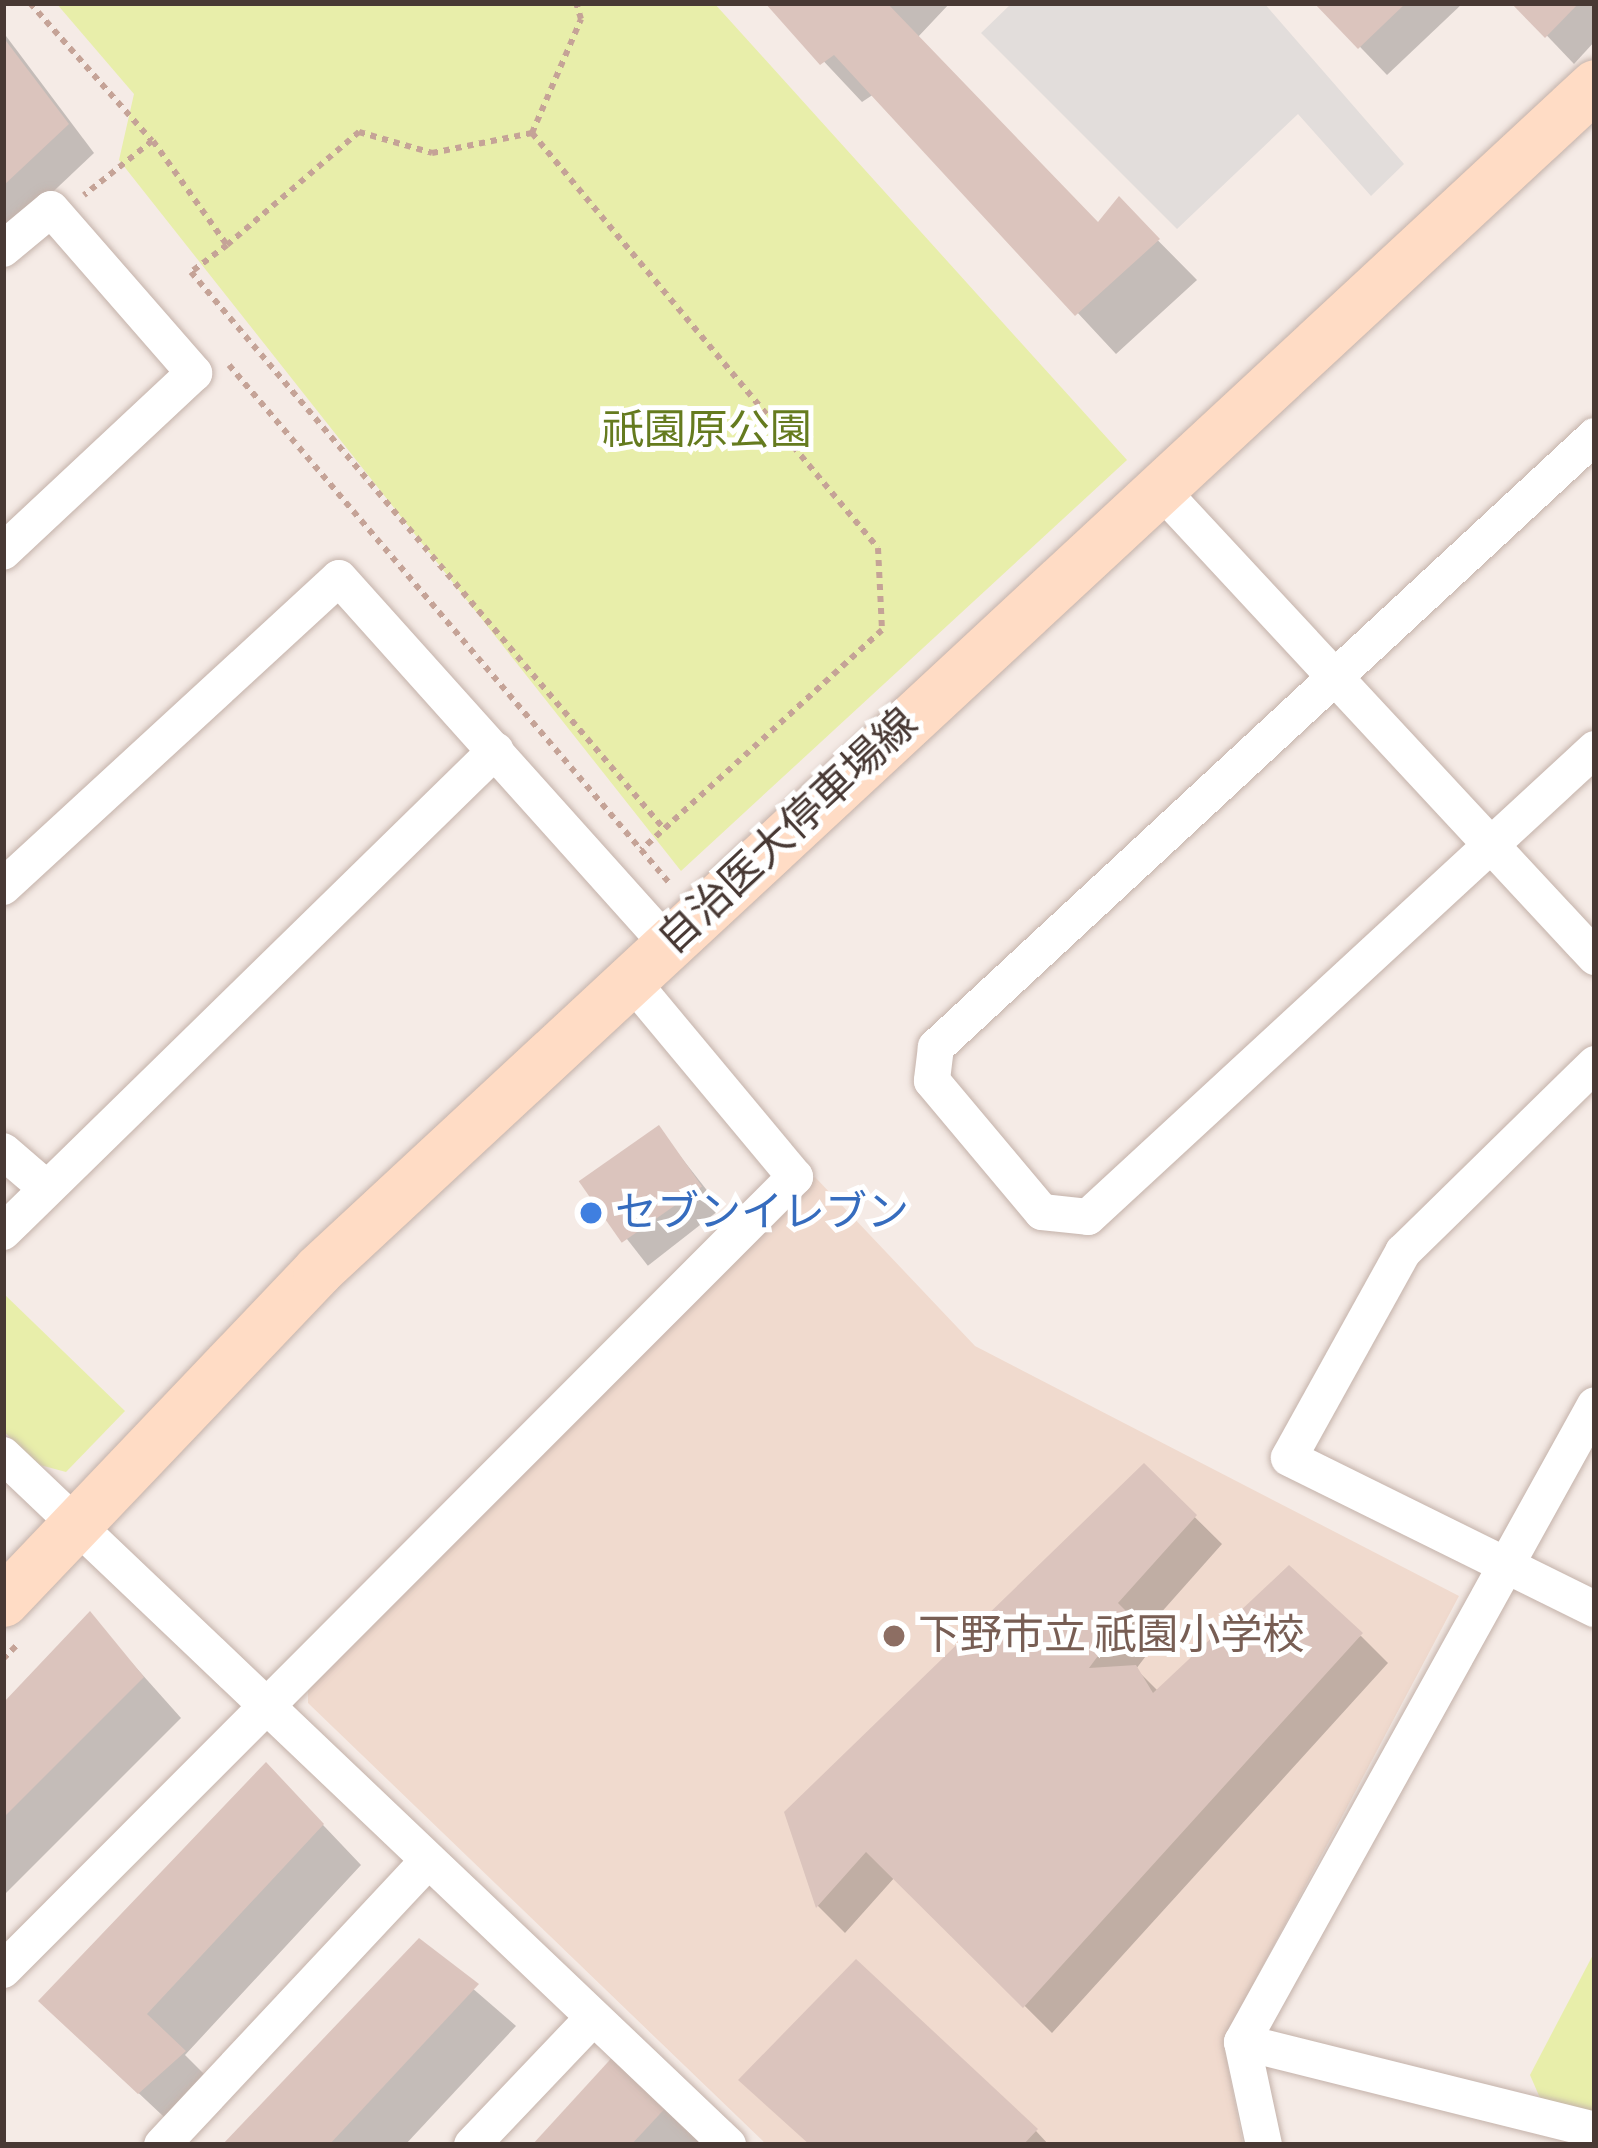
<!DOCTYPE html>
<meta charset="utf-8">
<style>
body{margin:0}
#map{position:relative;width:1598px;height:2148px;overflow:hidden;background:#f5ebe6;font-family:"Source Sans 3","Noto Sans JP",sans-serif}
div>[style]{position:absolute}
.education>*{inset:0;background:#f0dace}
.green>*{inset:0;background:#e8eeaa}
.parking>*{inset:0;background:#e2dddb}
.shadow>*{inset:0;background:#0003;transform-origin:0 0}
.building>*{inset:0;background:#dbc4bd;transform-origin:0 0}
.path>*{height:6px;margin-top:-3px;transform-origin:0;background:repeating-linear-gradient(90deg,#c5a397 0 6px,transparent 0 12px)}
.roads{filter:drop-shadow(0 0 3px #c4b2aa) drop-shadow(0 0 3px #c4b2aa)}
.minor>*{height:36px;margin:-18px;padding:0 18px;transform-origin:18px;border-radius:18px;background:#fff}
.secondary>*{height:51px;margin:-25.5px;padding:0 25.5px;transform-origin:25.5px;border-radius:25.5px;background:#ffdcc5}
.dots>*{width:33px;height:33px;translate:-50% -50%;box-sizing:border-box;border:6px solid #fff;border-radius:50%}
span{translate:-50% -50%;white-space:nowrap;text-align:center;line-height:1.15;-webkit-text-stroke:10px #fff;paint-order:stroke}
.park-label{font-size:42px;color:#657b1f}
.street-label{font-size:42px;color:#483934}
.shop-label{font-size:42px;color:#366cbe}
.left{translate:0 -50%;text-align:left}
.education-label{font-size:42px;color:#785e54}
.frame{position:absolute;inset:0;border:6px solid #483934;pointer-events:none}
</style>
<div id="map">
<div class="education">
<div style="clip-path:polygon(815px 1177px,975px 1346px,1459px 1596px,1223px 2041px,1243px 2145px,767px 2145px,308px 1703px,308px 1676px)"></div>
</div>
<div class="green">
<div style="clip-path:polygon(56px 3px,714px 3px,1127px 460px,681px 871px,119px 160px,134px 94px)"></div>
<div style="clip-path:polygon(3px 1293px,125px 1411px,66px 1472px,40px 1465px,3px 1431px)"></div>
<div style="clip-path:polygon(1595px 1951px,1595px 2113px,1540px 2098px,1530px 2075px)"></div>
</div>
<div class="parking">
<div style="clip-path:polygon(1012px 3px,1264px 3px,1404px 164px,1371px 196px,1298px 114px,1177px 229px,981px 33px)"></div>
</div>
<div class="shadow">
<div style="clip-path:polygon(769px 3px,950px 3px,917px 38px,1099px 226px,1119px 201px,1197px 280px,1116px 354px,874px 94px,862px 102px)"></div>
<div style="clip-path:polygon(1318px 3px,1463px 3px,1387px 75px)"></div>
<div style="clip-path:polygon(1516px 3px,1595px 3px,1595px 41px,1574px 64px)"></div>
<div style="clip-path:polygon(3px 32px,94px 153px,3px 239px)"></div>
<div style="left:659px;top:1129px;width:101px;height:93px;rotate:52deg"></div>
<div style="clip-path:polygon(1144px 1467px,1222px 1544px,1143px 1633px,1155px 1644px,1136px 1669px,1159px 1692px,1361px 1636px,1388px 1663px,1052px 2033px,895px 1877px,845px 1933px,818px 1906px,787px 1813px)"></div>
<div style="clip-path:polygon(90px 1616px,181px 1718px,3px 1896px,3px 1707px)"></div>
<div style="clip-path:polygon(305px 1806px,361px 1865px,185px 2055px,223px 2093px,179px 2131px,82px 2040px)"></div>
<div style="clip-path:polygon(419px 1942px,516px 2026px,405px 2145px,226px 2145px)"></div>
<div style="clip-path:polygon(856px 1964px,1036px 2131px,1049px 2145px,811px 2145px)"></div>
<div style="clip-path:polygon(619px 2055px,706px 2145px,536px 2145px)"></div>
</div>
<div class="building">
<div style="clip-path:polygon(765px 3px,887px 3px,1098px 222px,1119px 196px,1160px 239px,1075px 316px,834px 55px,820px 65px)"></div>
<div style="clip-path:polygon(1314px 3px,1406px 3px,1358px 49px)"></div>
<div style="clip-path:polygon(1511px 3px,1579px 3px,1545px 38px)"></div>
<div style="clip-path:polygon(3px 37px,69px 124px,3px 186px)"></div>
<div style="left:659px;top:1125px;width:75px;height:98px;rotate:55deg"></div>
<div style="clip-path:polygon(1144px 1463px,1197px 1515px,1118px 1603px,1129px 1614px,1089px 1668px,1136px 1665px,1153px 1693px,1289px 1565px,1363px 1633px,1023px 2008px,866px 1852px,816px 1908px,784px 1812px)"></div>
<div style="clip-path:polygon(90px 1611px,144px 1677px,3px 1818px,3px 1703px)"></div>
<div style="clip-path:polygon(266px 1762px,324px 1824px,147px 2014px,186px 2051px,138px 2094px,38px 2001px)"></div>
<div style="clip-path:polygon(419px 1938px,479px 1984px,329px 2145px,222px 2145px)"></div>
<div style="clip-path:polygon(856px 1959px,1038px 2129px,1023px 2145px,810px 2145px,738px 2080px)"></div>
<div style="clip-path:polygon(618px 2051px,671px 2102px,631px 2145px,532px 2145px)"></div>
</div>
<div class="path">
<div style="left:30px;top:3px;width:184px;rotate:48.5deg"></div>
<div style="left:152px;top:141px;width:87px;rotate:141.5deg"></div>
<div style="left:532px;top:133px;width:540px;rotate:50.18deg"></div>
<div style="left:878px;top:548px;width:82px;rotate:87.2deg"></div>
<div style="left:882px;top:630px;width:326px;rotate:137.6deg"></div>
<div style="left:153px;top:141px;width:128px;rotate:54.6deg"></div>
<div style="left:227px;top:245px;width:174px;rotate:-40.6deg"></div>
<div style="left:359px;top:132px;width:76px;rotate:16deg"></div>
<div style="left:432px;top:153px;width:102px;rotate:-11.3deg"></div>
<div style="left:532px;top:133px;width:124px;rotate:-66.7deg"></div>
<div style="left:581px;top:19px;width:17px;rotate:-107deg"></div>
<div style="left:227px;top:245px;width:45px;rotate:143.1deg"></div>
<div style="left:191px;top:272px;width:731px;rotate:49.66deg"></div>
<div style="left:229px;top:365px;width:682px;rotate:49.64deg"></div>
<div style="left:3px;top:1659px;width:21px;rotate:-45deg"></div>
</div>
<div class="roads">
<div class="minor">
<div style="left:3px;top:249px;width:62px;rotate:-39.8deg"></div>
<div style="left:51px;top:209px;width:218px;rotate:48.9deg"></div>
<div style="left:194px;top:373px;width:262px;rotate:136.9deg"></div>
<div style="left:1595px;top:436px;width:899px;rotate:137.16deg"></div>
<div style="left:936px;top:1047px;width:34px;rotate:97deg"></div>
<div style="left:932px;top:1081px;width:171px;rotate:50deg"></div>
<div style="left:1042px;top:1212px;width:46px;rotate:6.2deg"></div>
<div style="left:1088px;top:1217px;width:690px;rotate:-42.71deg"></div>
<div style="left:1160px;top:489px;width:639px;rotate:47.09deg"></div>
<div style="left:3px;top:887px;width:456px;rotate:-42.6deg"></div>
<div style="left:339px;top:578px;width:490px;rotate:48.1deg"></div>
<div style="left:1595px;top:1064px;width:269px;rotate:135.6deg"></div>
<div style="left:1403px;top:1252px;width:235px;rotate:119deg"></div>
<div style="left:1289px;top:1458px;width:341px;rotate:26.3deg"></div>
<div style="left:3px;top:1151px;width:57px;rotate:40.7deg"></div>
<div style="left:3px;top:1232px;width:689px;rotate:-44.35deg"></div>
<div style="left:3px;top:1455px;width:1001px;rotate:43.58deg"></div>
<div style="left:3px;top:1970px;width:1121px;rotate:-45.04deg"></div>
<div style="left:795px;top:1177px;width:259px;rotate:-129.8deg"></div>
<div style="left:1242px;top:2042px;width:364px;rotate:14deg"></div>
<div style="left:162px;top:2145px;width:385px;rotate:-46.9deg"></div>
<div style="left:472px;top:2145px;width:171px;rotate:-46.4deg"></div>
<div style="left:1264px;top:2145px;width:105px;rotate:-102.1deg"></div>
<div style="left:1242px;top:2042px;width:728px;rotate:-61.01deg"></div>
</div>
<div class="secondary">
<div style="left:3px;top:1601px;width:457px;rotate:-46.4deg"></div>
<div style="left:318px;top:1270px;width:1742px;rotate:-42.86deg"></div>
</div>
</div>
<div class="dots">
<div style="left:591px;top:1213px;background:#3f7fe0"></div>
<div style="left:894px;top:1636px;background:#8d6e63"></div>
</div>
<div class="park-label">
<span style="left:707px;top:431px">祇園原公園</span>
</div>
<div class="street-label">
<span style="left:788px;top:832px;rotate:-43deg">自治医大停車場線</span>
</div>
<div class="shop-label">
<span class="left" style="left:615px;top:1213px">セブンイレブン</span>
</div>
<div class="education-label">
<span class="left" style="left:918px;top:1636px">下野市立 祇園小学校</span>
</div>
<div class="frame"></div>
</div>
